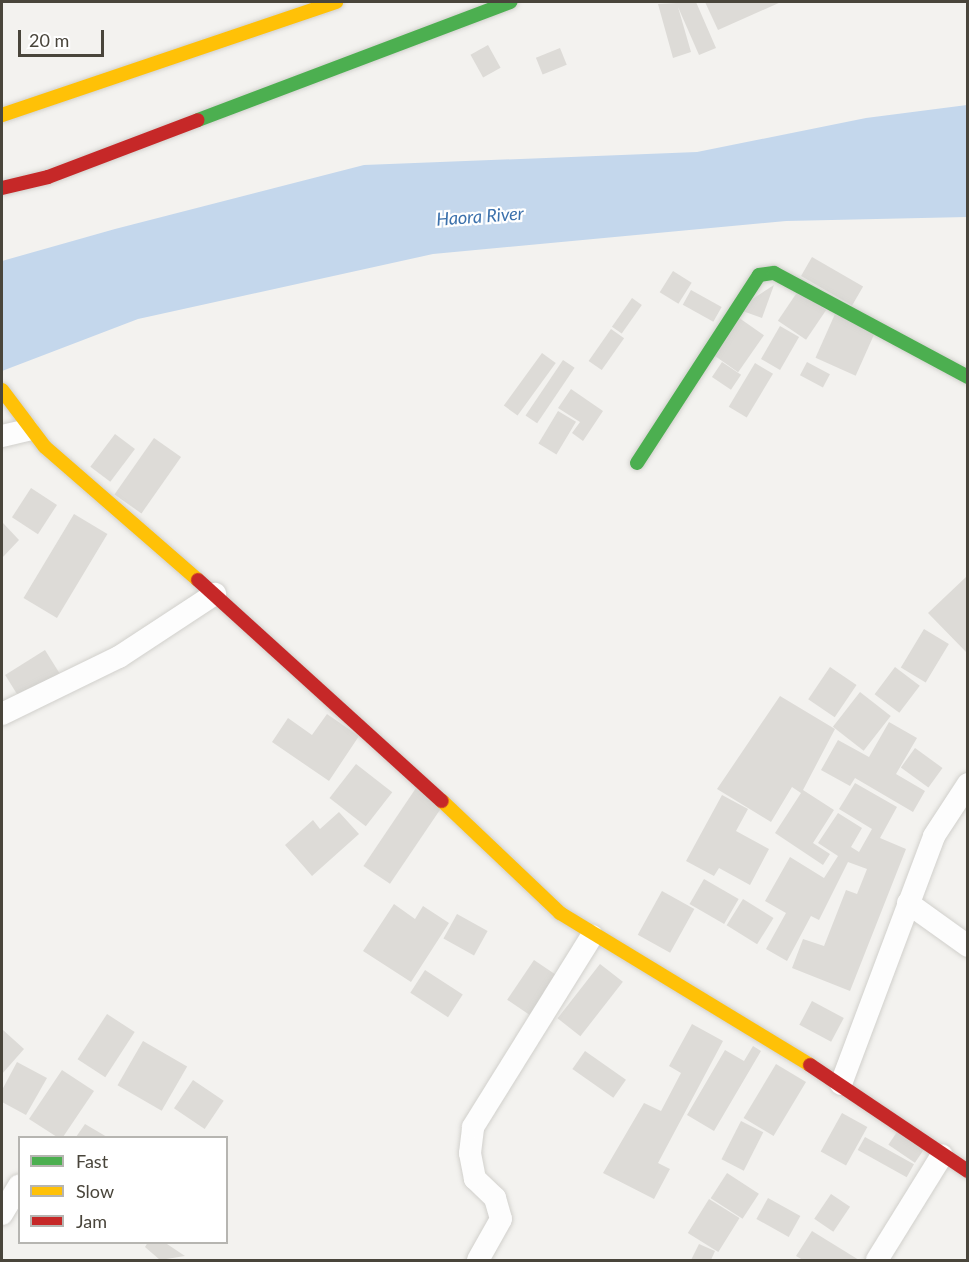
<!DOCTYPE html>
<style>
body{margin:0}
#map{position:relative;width:969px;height:1262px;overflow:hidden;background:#f3f2ef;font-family:Lato,sans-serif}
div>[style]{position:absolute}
.water>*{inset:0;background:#c4d7ec}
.building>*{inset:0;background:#dddbd7;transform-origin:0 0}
.roads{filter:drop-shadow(0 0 2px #d1d0cc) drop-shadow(0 0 2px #d1d0cc)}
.street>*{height:22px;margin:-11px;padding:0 11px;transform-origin:11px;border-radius:11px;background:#fdfdfd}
.fast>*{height:14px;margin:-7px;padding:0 7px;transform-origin:7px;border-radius:7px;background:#4caf50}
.slow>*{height:14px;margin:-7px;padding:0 7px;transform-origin:7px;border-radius:7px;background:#ffc107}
.jam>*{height:14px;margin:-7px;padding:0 7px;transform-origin:7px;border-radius:7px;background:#c62828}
span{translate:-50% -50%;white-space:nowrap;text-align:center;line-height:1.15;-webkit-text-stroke:4.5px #fff;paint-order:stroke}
.water-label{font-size:18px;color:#3c71ac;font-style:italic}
.frame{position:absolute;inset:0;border:3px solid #49453b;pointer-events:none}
.legend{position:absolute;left:18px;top:1136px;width:210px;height:108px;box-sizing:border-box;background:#fff;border:2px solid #b6b5b1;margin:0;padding:8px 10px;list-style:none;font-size:18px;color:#49453b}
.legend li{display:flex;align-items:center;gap:12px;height:30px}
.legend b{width:30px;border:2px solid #b6b5b1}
.scale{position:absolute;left:18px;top:30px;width:86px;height:27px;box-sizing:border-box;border:3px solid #49453b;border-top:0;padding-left:8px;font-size:18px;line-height:21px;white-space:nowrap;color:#49453b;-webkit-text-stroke:4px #fff;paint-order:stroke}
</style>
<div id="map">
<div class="water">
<div style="clip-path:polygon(967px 105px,967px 217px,786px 221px,433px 254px,138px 319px,2px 371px,2px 261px,115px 229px,364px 165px,697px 152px,866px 118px)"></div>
</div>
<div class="building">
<div style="clip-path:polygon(696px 2px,716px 48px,699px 55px,678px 7px,691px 52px,673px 58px,658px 4px)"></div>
<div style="clip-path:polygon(705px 2px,781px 2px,718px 30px)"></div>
<div style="left:488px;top:45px;width:26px;height:20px;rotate:61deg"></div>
<div style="left:560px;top:48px;width:18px;height:26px;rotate:68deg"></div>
<div style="left:812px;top:257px;width:59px;height:22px;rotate:30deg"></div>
<div style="left:673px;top:271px;width:22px;height:25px;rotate:32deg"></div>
<div style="clip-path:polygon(774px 285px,762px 318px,737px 309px)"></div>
<div style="left:691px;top:290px;width:35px;height:17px;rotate:29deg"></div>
<div style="left:798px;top:291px;width:34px;height:36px;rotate:34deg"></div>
<div style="left:632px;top:298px;width:12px;height:35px;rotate:35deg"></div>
<div style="left:732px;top:313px;width:39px;height:45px;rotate:35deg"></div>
<div style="left:835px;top:314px;width:44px;height:48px;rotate:24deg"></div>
<div style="left:780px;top:326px;width:22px;height:38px;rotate:30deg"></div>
<div style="left:611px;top:329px;width:16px;height:39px;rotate:35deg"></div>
<div style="left:542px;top:353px;width:17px;height:65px;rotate:36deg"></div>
<div style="left:563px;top:360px;width:14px;height:67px;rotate:34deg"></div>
<div style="left:722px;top:362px;width:23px;height:18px;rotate:34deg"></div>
<div style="left:807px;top:362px;width:26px;height:15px;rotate:28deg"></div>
<div style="left:755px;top:363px;width:21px;height:51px;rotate:31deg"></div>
<div style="clip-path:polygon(571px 389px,603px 411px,583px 441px,572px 433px,580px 422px,558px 408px)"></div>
<div style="left:558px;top:411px;width:21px;height:38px;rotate:31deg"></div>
<div style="left:115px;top:434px;width:25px;height:41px;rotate:37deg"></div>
<div style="left:154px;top:438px;width:33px;height:69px;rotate:35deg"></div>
<div style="left:31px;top:488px;width:31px;height:35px;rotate:33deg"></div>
<div style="left:74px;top:514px;width:39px;height:98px;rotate:31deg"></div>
<div style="clip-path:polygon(3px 523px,19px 540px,2px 558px,2px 525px)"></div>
<div style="clip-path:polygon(966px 577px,968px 579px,968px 654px,928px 613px)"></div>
<div style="left:924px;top:629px;width:29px;height:45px;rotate:31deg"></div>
<div style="left:45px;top:650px;width:31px;height:47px;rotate:58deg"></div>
<div style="left:830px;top:667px;width:32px;height:39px;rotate:34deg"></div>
<div style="left:895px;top:667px;width:31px;height:34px;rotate:37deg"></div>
<div style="left:860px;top:692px;width:39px;height:44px;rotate:38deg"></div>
<div style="clip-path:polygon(780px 696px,835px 729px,803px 790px,834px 810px,813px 843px,830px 854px,823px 865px,775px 833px,801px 793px,792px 787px,771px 822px,717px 789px)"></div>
<div style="clip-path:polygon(327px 714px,359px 736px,329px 781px,272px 742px,288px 718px,312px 735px)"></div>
<div style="clip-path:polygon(889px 722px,917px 738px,896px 774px,925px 791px,913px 812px,855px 778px,850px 786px,821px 770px,838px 740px,869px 757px)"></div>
<div style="left:915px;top:748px;width:34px;height:24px;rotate:36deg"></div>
<div style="left:356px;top:764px;width:46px;height:43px;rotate:38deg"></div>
<div style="clip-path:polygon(855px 783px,897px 807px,880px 838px,906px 849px,850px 991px,792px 968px,803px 939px,824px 946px,846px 890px,857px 894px,867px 869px,848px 862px,819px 920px,811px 916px,787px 961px,766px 949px,786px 913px,765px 901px,790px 857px,824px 878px,838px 856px,818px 843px,838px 813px,862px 828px,851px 847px,859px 852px,872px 829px,839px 809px)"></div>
<div style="left:416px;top:788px;width:32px;height:94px;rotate:34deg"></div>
<div style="clip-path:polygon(722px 795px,748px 809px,736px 831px,769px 849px,750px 885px,719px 868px,714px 876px,686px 861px)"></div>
<div style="clip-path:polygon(339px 812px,359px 834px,312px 876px,285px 845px,313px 820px,320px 829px)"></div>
<div style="left:704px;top:879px;width:40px;height:29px;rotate:30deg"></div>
<div style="left:662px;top:891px;width:37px;height:50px;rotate:29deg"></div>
<div style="left:743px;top:899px;width:36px;height:31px;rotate:32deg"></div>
<div style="clip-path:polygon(394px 904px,415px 919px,423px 906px,449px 923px,411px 982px,363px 951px)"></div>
<div style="left:457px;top:914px;width:35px;height:28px;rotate:29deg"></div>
<div style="left:534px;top:960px;width:29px;height:48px;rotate:34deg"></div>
<div style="left:600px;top:964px;width:29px;height:69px;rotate:38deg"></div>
<div style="left:425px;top:970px;width:45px;height:27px;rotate:33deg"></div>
<div style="left:812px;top:1001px;width:36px;height:27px;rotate:28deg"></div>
<div style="left:107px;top:1014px;width:33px;height:54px;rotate:33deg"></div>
<div style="clip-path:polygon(692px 1024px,723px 1041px,658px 1163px,670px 1169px,654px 1199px,603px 1173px,644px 1103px,661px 1111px,681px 1073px,669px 1066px)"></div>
<div style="clip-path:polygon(3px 1030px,24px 1049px,2px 1074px,2px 1031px)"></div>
<div style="left:143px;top:1041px;width:51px;height:51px;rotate:30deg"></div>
<div style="clip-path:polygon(753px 1046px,761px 1051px,714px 1131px,687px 1115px,725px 1050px,744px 1061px)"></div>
<div style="left:585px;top:1051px;width:50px;height:22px;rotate:35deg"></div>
<div style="clip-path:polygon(17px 1062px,47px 1078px,26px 1115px,2px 1102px,2px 1090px)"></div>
<div style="left:776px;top:1064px;width:35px;height:63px;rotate:31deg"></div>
<div style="clip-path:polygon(62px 1070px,94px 1091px,63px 1137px,57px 1137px,29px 1119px)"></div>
<div style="left:193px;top:1080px;width:37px;height:34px;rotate:34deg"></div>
<div style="left:842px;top:1113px;width:29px;height:44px;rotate:29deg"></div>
<div style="left:741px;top:1121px;width:25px;height:43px;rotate:27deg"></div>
<div style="clip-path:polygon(85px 1124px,107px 1137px,76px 1137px)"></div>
<div style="left:899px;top:1129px;width:32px;height:19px;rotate:34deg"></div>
<div style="left:865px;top:1137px;width:56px;height:15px;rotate:29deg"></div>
<div style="left:727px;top:1173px;width:38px;height:30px;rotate:33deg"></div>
<div style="left:831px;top:1194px;width:23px;height:30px;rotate:34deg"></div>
<div style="left:768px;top:1198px;width:37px;height:24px;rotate:29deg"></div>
<div style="left:709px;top:1199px;width:36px;height:40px;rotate:32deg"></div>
<div style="clip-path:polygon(812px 1231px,859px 1260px,803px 1260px,796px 1256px)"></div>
<div style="clip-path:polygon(148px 1242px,164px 1242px,185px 1256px,160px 1260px,145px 1247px)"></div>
<div style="clip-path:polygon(699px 1244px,715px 1251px,711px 1260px,691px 1260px)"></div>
</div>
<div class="roads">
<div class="street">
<div style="left:2px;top:436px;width:26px;rotate:-13deg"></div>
<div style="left:2px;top:714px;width:130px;rotate:-26deg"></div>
<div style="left:119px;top:657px;width:115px;rotate:-33.3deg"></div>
<div style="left:908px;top:903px;width:74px;rotate:35.6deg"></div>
<div style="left:841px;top:1084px;width:265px;rotate:-69.4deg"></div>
<div style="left:934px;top:836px;width:62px;rotate:-56.8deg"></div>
<div style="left:2px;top:1214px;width:33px;rotate:-59deg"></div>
<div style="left:478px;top:1260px;width:47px;rotate:-60.7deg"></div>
<div style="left:501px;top:1219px;width:22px;rotate:-106deg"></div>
<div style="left:495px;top:1198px;width:28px;rotate:-136deg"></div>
<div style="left:475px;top:1179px;width:26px;rotate:-101deg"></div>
<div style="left:470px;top:1153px;width:26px;rotate:-83deg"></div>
<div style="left:473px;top:1127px;width:225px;rotate:-58.1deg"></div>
<div style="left:877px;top:1260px;width:123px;rotate:-58.2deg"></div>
</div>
<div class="fast">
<div style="left:198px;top:120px;width:334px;rotate:-20.7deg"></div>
<div style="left:637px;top:463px;width:224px;rotate:-57deg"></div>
<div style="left:759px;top:275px;width:15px;rotate:-8deg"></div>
<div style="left:774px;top:273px;width:220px;rotate:28.2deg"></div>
</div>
<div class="slow">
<div style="left:2px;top:115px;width:353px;rotate:-18.7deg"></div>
<div style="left:2px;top:390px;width:71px;rotate:53deg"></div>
<div style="left:45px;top:447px;width:203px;rotate:41deg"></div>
<div style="left:442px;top:801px;width:163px;rotate:43.5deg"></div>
<div style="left:560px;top:913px;width:293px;rotate:31.3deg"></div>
</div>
<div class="jam">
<div style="left:2px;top:188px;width:47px;rotate:-13.4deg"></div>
<div style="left:48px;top:177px;width:160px;rotate:-20.8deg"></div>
<div style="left:198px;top:580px;width:329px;rotate:42.2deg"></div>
<div style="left:810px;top:1065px;width:190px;rotate:33.9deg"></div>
</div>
</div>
<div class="water-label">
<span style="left:480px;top:216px;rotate:-4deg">Haora River</span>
</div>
<div class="frame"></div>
<ul class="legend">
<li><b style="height:8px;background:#4caf50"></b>Fast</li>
<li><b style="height:8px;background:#ffc107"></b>Slow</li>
<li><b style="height:8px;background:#c62828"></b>Jam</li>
</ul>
<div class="scale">20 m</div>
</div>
